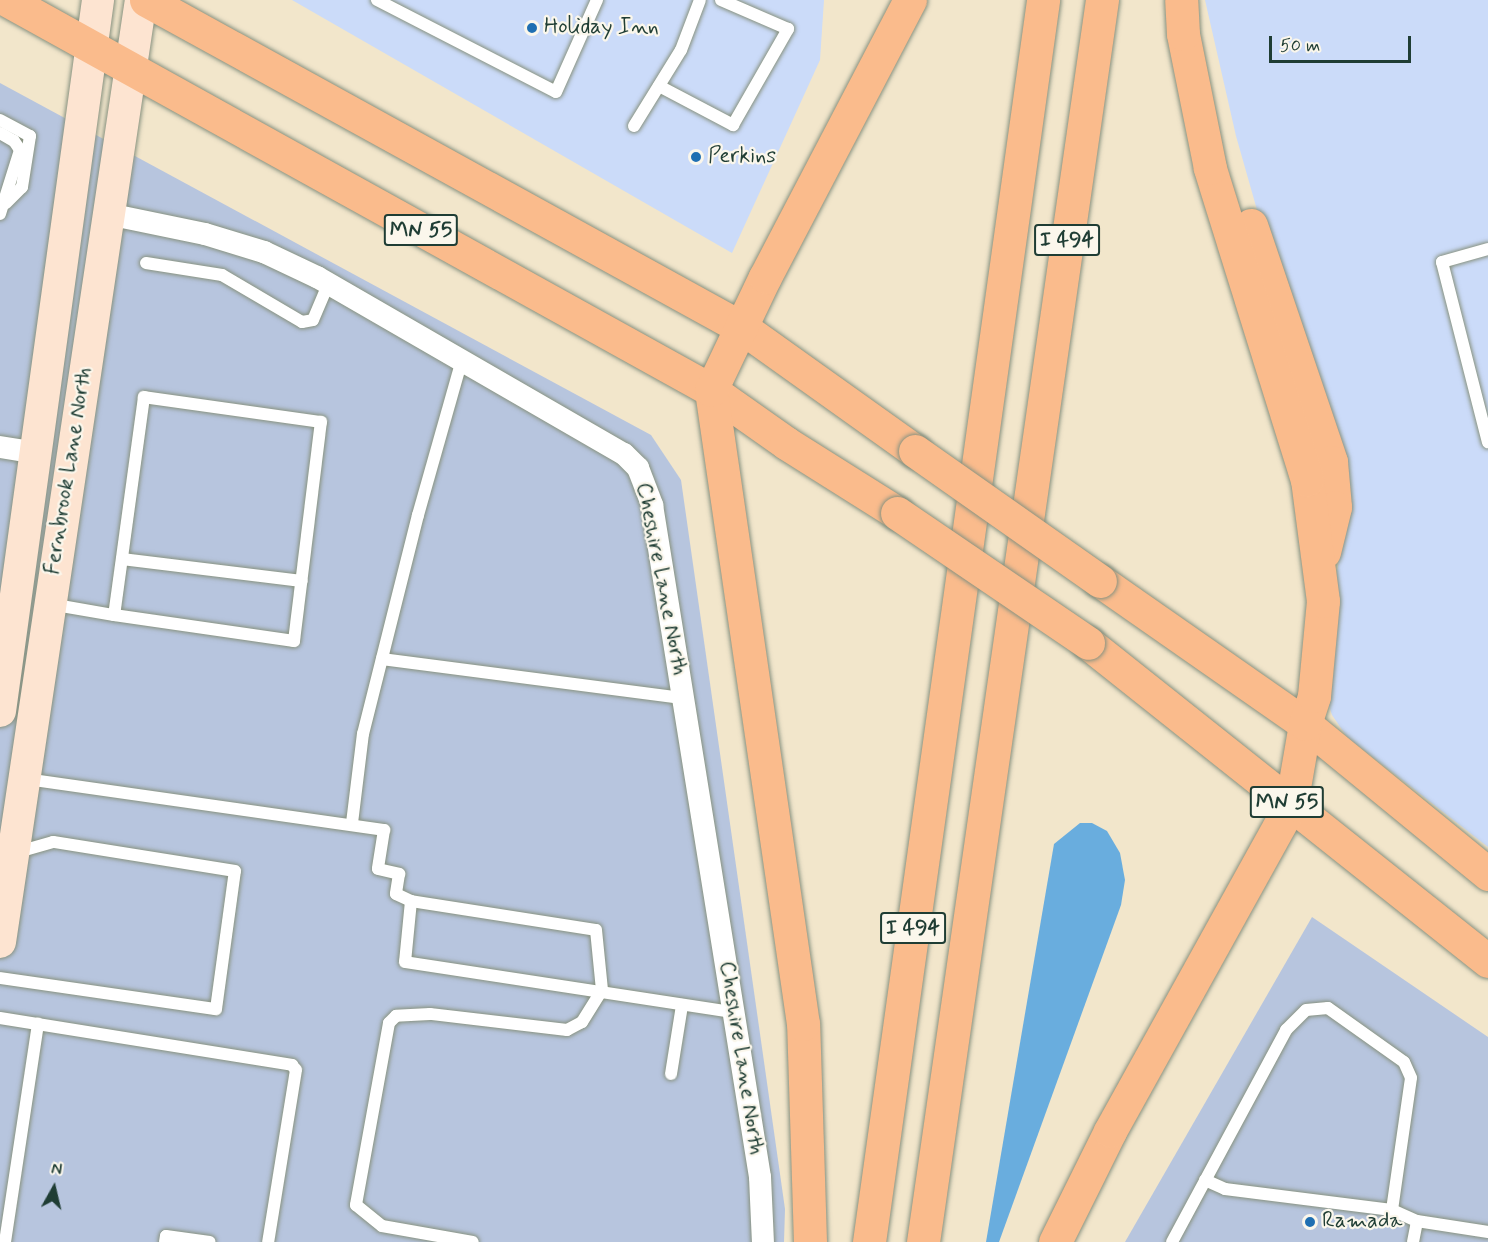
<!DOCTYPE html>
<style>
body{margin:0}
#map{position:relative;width:1488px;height:1242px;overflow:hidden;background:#f2e6cb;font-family:Mynerve,sans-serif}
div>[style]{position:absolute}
.built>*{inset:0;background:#cbdbf9}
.industrial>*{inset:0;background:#b7c5de}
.water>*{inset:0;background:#69adde}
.roads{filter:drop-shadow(0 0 2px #889280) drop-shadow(0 0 2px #889280)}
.lane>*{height:12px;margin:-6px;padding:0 6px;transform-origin:6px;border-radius:6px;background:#fff}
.street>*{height:22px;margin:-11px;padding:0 11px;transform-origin:11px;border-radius:11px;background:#fff}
.secondary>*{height:32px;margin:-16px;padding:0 16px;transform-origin:16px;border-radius:16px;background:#fde4d1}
.primary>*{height:33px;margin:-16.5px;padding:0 16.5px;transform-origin:16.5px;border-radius:16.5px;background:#fabb8c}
.highway>*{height:33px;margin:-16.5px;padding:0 16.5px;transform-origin:16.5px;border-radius:16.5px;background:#fabb8c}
.bridges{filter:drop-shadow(0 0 2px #889280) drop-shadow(0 0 2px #889280)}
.highway-bridge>*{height:33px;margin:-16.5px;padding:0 16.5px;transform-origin:16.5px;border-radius:16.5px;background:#fabb8c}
.dots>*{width:16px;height:16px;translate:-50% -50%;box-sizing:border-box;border:3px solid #fbf7ec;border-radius:50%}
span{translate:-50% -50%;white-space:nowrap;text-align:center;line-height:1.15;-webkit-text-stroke:4.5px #fbf7ec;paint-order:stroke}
.shield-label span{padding:2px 4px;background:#fbf7ec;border:2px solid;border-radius:4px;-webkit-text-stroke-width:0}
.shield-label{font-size:21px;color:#1f3d34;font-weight:700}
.poi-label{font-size:22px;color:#1f3d34}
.left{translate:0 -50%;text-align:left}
.street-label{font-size:22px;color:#1f3d34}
.north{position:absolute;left:24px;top:1158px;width:60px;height:60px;-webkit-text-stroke:4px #fbf7ec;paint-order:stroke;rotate:8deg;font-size:16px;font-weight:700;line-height:24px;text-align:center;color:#1f3d34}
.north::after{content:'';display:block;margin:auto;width:21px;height:27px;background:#1f3d34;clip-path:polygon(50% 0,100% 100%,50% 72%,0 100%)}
.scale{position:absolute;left:1269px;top:36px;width:142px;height:27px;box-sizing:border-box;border:3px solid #1f3d34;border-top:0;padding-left:8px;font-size:18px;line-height:21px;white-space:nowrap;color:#1f3d34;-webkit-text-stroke:4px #fbf7ec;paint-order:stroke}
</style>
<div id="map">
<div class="built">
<div style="clip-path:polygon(292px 0,824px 0,820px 60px,732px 253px)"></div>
<div style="clip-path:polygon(1205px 0,1488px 0,1488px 847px,1347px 737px,1332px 715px,1325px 694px,1332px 597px,1346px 523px,1236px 136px)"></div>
</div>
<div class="industrial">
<div style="clip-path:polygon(0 83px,651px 435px,681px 480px,785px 1209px,784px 1242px,0 1242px)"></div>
<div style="clip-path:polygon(1312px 917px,1488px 1037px,1488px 1242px,1125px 1242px)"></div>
</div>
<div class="water">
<div style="clip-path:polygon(1080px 823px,1092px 823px,1107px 831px,1120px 853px,1125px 880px,1121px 905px,999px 1242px,986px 1242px,1054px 844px)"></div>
</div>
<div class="roads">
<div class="lane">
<div style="left:377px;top:0;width:201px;rotate:27.2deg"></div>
<div style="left:556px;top:92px;width:101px;rotate:-66deg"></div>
<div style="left:659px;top:86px;width:84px;rotate:27.8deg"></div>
<div style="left:733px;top:125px;width:111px;rotate:-60.2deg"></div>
<div style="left:788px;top:29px;width:73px;rotate:-156.6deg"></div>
<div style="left:0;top:120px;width:34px;rotate:28deg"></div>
<div style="left:30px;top:136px;width:52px;rotate:98.9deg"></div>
<div style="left:22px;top:187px;width:23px;rotate:135deg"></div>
<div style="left:634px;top:126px;width:89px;rotate:-58.3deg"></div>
<div style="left:681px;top:50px;width:53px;rotate:-69.2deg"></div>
<div style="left:0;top:133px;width:16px;rotate:30deg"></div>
<div style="left:14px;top:141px;width:11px;rotate:56deg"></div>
<div style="left:20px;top:150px;width:67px;rotate:107.4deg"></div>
<div style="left:1488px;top:249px;width:48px;rotate:164.2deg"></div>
<div style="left:1442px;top:262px;width:186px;rotate:75.7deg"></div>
<div style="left:146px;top:263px;width:77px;rotate:9deg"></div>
<div style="left:222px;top:275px;width:93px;rotate:30.4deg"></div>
<div style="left:302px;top:322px;width:11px;rotate:-10deg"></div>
<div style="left:313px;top:320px;width:39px;rotate:-67deg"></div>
<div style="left:122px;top:559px;width:181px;rotate:7deg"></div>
<div style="left:50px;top:604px;width:65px;rotate:9.8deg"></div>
<div style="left:114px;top:615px;width:182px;rotate:8.2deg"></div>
<div style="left:294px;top:641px;width:221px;rotate:-83deg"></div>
<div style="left:321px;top:422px;width:179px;rotate:-172deg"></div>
<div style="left:144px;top:397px;width:220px;rotate:97.8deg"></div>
<div style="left:382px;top:659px;width:304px;rotate:7.4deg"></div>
<div style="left:26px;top:779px;width:362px;rotate:8.1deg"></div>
<div style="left:384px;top:830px;width:39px;rotate:99deg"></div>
<div style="left:378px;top:869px;width:22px;rotate:13deg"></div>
<div style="left:399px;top:874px;width:20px;rotate:99deg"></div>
<div style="left:396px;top:894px;width:17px;rotate:25deg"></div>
<div style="left:411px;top:901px;width:61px;rotate:95.6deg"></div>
<div style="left:405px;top:962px;width:332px;rotate:8.7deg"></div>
<div style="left:352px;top:823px;width:90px;rotate:-83deg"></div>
<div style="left:363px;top:734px;width:226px;rotate:-75.9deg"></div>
<div style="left:418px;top:515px;width:161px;rotate:-74.2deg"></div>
<div style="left:411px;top:901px;width:187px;rotate:8.9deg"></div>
<div style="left:596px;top:930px;width:60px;rotate:84.3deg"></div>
<div style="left:602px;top:990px;width:38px;rotate:122deg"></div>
<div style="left:582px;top:1022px;width:17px;rotate:152deg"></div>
<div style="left:567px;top:1030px;width:138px;rotate:-173.3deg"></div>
<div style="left:430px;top:1014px;width:34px;rotate:177deg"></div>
<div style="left:396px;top:1016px;width:10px;rotate:135deg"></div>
<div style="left:389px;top:1023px;width:185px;rotate:100.3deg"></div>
<div style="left:356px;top:1205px;width:33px;rotate:39deg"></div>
<div style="left:382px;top:1226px;width:92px;rotate:10deg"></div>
<div style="left:0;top:978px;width:218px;rotate:8.2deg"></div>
<div style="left:216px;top:1009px;width:139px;rotate:-82.2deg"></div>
<div style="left:235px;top:871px;width:184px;rotate:-170.9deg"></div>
<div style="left:53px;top:842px;width:40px;rotate:164deg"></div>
<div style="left:0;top:1018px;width:296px;rotate:9.1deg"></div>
<div style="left:292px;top:1065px;width:6px;rotate:51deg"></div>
<div style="left:296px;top:1070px;width:174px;rotate:99.2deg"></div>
<div style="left:671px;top:1074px;width:70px;rotate:-80.9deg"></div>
<div style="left:1205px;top:1180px;width:22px;rotate:24deg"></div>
<div style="left:1225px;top:1189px;width:168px;rotate:7.2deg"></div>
<div style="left:5px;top:1242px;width:221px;rotate:-81.4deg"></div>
<div style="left:165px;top:1242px;width:6px;rotate:-81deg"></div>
<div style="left:166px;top:1236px;width:44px;rotate:7.8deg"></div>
<div style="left:1172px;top:1242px;width:241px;rotate:-61.7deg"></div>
<div style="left:1286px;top:1030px;width:28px;rotate:-45deg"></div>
<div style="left:1306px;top:1010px;width:22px;rotate:-5deg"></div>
<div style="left:1328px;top:1008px;width:93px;rotate:35.4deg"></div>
<div style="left:1404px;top:1062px;width:17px;rotate:66deg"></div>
<div style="left:1411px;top:1078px;width:133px;rotate:98.2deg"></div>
<div style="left:1392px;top:1210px;width:27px;rotate:24deg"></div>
<div style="left:1417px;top:1221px;width:72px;rotate:8.8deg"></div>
<div style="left:1413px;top:1242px;width:21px;rotate:-79deg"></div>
</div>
<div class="street">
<div style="left:108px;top:214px;width:99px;rotate:11.7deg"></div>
<div style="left:205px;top:234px;width:62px;rotate:17deg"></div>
<div style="left:264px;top:252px;width:59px;rotate:25.3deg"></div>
<div style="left:317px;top:277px;width:354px;rotate:30deg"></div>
<div style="left:624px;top:454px;width:20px;rotate:45deg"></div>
<div style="left:638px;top:468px;width:40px;rotate:69deg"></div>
<div style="left:652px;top:505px;width:681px;rotate:80.87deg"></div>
<div style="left:760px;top:1177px;width:65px;rotate:87.4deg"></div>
<div style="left:0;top:447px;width:37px;rotate:9deg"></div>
</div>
<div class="secondary">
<div style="left:0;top:711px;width:718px;rotate:-82.15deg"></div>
<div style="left:0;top:942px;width:952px;rotate:-81.49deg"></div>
</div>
<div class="primary">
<div style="left:7px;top:0;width:805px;rotate:28.99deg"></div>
<div style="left:146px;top:0;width:683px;rotate:28.82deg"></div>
</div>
<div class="highway">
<div style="left:1251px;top:225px;width:250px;rotate:71.3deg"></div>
<div style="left:1331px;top:462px;width:45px;rotate:84.9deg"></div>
<div style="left:1335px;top:507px;width:46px;rotate:103.7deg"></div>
<div style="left:744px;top:329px;width:210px;rotate:35.5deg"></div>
<div style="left:711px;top:390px;width:92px;rotate:35.2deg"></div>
<div style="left:786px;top:443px;width:131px;rotate:32.2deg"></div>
<div style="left:1100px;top:581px;width:250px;rotate:34.9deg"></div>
<div style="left:1305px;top:724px;width:237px;rotate:39.3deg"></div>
<div style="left:1088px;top:643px;width:511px;rotate:38.48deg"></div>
<div style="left:810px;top:1242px;width:218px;rotate:-91.8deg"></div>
<div style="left:803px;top:1024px;width:641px;rotate:-98.26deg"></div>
<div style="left:711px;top:390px;width:125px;rotate:-64.5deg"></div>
<div style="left:765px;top:277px;width:313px;rotate:-62.4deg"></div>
<div style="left:869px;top:1242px;width:1254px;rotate:-82.02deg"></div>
<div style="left:923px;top:1242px;width:1255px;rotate:-81.8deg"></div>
<div style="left:1055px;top:1242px;width:124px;rotate:-63.6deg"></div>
<div style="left:1110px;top:1131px;width:373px;rotate:-61deg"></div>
<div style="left:1291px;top:805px;width:82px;rotate:-80.2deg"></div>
<div style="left:1305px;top:724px;width:29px;rotate:-72deg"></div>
<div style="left:1314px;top:696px;width:95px;rotate:-84.6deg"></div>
<div style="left:1323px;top:601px;width:122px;rotate:-97.5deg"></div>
<div style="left:1307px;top:480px;width:327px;rotate:-107.3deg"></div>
<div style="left:1210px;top:168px;width:137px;rotate:-101.4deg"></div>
<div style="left:1183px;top:34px;width:34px;rotate:-93deg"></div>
</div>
</div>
<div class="bridges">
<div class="highway-bridge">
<div style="left:915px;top:451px;width:226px;rotate:35.1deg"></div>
<div style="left:897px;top:513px;width:231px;rotate:34.2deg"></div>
</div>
</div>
<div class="dots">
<div style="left:532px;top:28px;background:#1f6fb2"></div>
<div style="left:696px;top:157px;background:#1f6fb2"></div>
<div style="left:1310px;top:1222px;background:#1f6fb2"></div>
</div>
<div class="shield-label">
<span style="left:421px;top:230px">MN 55</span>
<span style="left:1067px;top:240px">I 494</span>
<span style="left:1287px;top:802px">MN 55</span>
<span style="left:913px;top:928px">I 494</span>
</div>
<div class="poi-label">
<span class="left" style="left:544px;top:28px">Holiday Inn</span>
<span class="left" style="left:708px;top:157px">Perkins</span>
<span class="left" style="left:1322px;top:1222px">Ramada</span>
</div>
<div class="street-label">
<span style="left:69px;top:471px;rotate:-81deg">Fernbrook Lane North</span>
<span style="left:661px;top:579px;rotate:79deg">Cheshire Lane North</span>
<span style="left:741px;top:1058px;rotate:81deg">Cheshire Lane North</span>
</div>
<div class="north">N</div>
<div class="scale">50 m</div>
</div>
